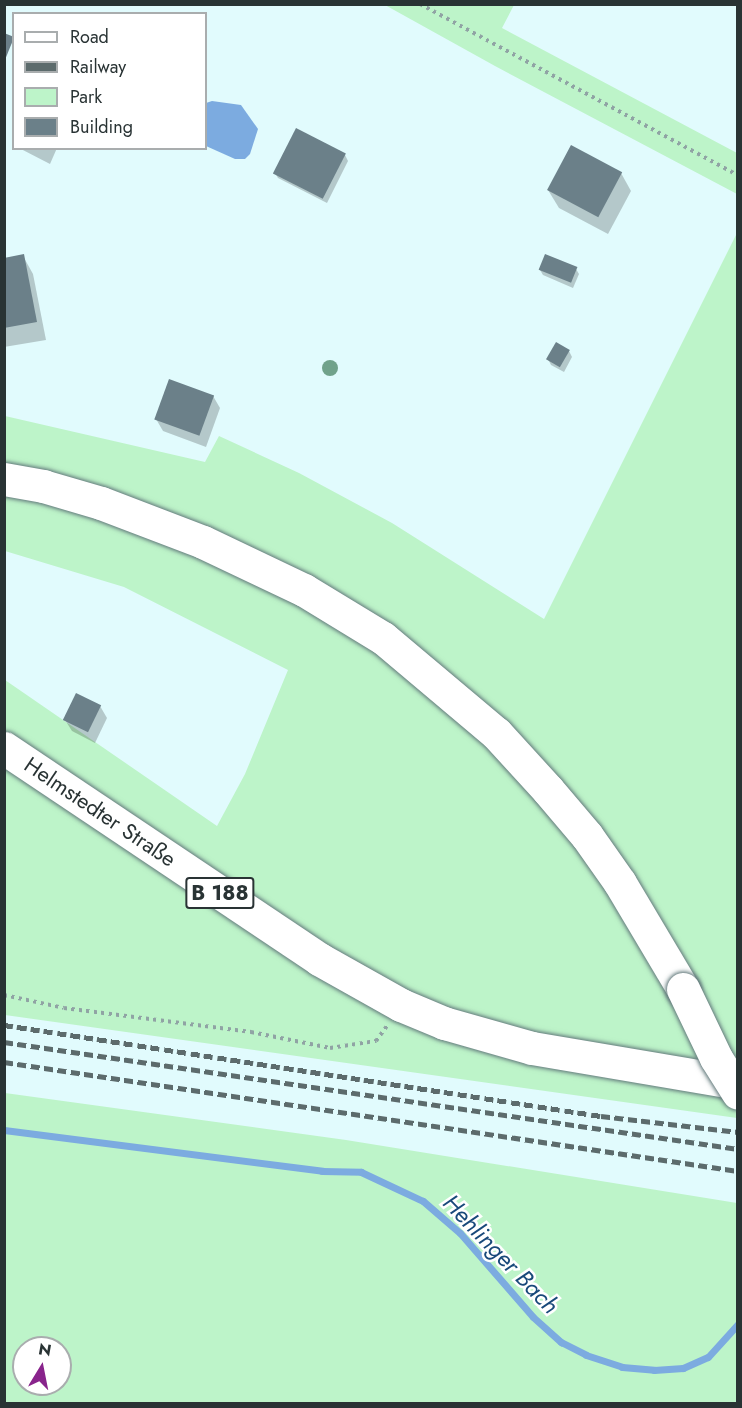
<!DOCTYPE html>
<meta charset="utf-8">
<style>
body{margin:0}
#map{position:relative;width:742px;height:1408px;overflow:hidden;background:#e1fbfd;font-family:Jost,sans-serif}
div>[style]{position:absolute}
.green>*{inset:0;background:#bdf4c9}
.water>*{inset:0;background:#7cabe0}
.shadow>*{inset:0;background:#0003;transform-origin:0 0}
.stream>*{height:7px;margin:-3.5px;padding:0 3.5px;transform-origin:3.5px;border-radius:3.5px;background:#7cabe0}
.building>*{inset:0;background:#6b8089;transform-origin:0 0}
.path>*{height:4px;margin-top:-2px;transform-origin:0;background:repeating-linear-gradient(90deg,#90a3a4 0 3px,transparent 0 7.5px)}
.roads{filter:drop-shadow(0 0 2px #637a7c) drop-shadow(0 0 2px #637a7c)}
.major>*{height:33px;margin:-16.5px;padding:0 16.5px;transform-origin:16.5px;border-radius:16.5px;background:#fff}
.rail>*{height:4.5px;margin-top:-2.25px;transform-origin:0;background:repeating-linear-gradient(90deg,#5c6b6c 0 9px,transparent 0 13.5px)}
.bridges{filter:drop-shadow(0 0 2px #637a7c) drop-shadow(0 0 2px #637a7c)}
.major-bridge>*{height:33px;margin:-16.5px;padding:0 16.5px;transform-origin:16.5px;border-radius:16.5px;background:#fff}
.trees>*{width:16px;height:16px;margin:-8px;border-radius:50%;background:#70a28b}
span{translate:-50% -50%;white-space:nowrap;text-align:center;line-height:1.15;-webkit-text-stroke:5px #fff;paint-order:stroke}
.shield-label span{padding:2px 4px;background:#fff;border:2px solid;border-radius:4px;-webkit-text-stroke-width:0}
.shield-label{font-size:21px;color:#293334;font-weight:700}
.street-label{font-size:22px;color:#293334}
.water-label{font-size:24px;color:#18497a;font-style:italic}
.frame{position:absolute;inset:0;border:6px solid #293334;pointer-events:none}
.legend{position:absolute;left:12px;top:12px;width:195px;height:138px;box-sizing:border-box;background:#fff;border:2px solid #a9adae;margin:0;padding:8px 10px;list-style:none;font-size:18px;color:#293334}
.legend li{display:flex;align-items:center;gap:12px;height:30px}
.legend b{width:30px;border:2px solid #a9adae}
.north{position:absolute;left:12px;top:1336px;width:60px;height:60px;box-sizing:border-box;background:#fff;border:2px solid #a9adae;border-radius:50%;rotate:10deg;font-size:16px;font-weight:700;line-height:24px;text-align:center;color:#293334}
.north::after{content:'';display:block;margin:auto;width:21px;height:27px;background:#89248c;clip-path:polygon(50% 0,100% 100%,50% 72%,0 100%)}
</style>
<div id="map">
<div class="green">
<div style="clip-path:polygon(385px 5px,514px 5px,502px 28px,737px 153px,737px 194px,495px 66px)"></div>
<div style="clip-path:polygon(737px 233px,737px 1118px,5px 1015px,5px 680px,217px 826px,245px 774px,288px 670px,124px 587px,5px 551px,5px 416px,205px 462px,219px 436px,299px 473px,392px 523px,544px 619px)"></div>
<div style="clip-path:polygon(evenodd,5px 1093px,346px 1140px,737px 1203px,737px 1403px,5px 1403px,5px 1093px,24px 1348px,60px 1348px,60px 1384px,24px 1384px,24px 1348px)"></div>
</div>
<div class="water">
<div style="clip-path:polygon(212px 101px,241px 105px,258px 129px,250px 154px,245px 159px,235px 159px,206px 146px,206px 103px)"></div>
</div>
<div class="shadow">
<div style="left:4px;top:34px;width:11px;height:107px;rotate:27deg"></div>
<div style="clip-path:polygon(19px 148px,57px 148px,50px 164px)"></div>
<div style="clip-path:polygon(345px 155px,348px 161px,327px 203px,278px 178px,275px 173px)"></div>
<div style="clip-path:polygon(621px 173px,631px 191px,608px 234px,559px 208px,548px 190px)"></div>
<div style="clip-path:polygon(23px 256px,33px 274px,46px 340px,4px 347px,4px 259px)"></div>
<div style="clip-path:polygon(576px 269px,579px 274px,573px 288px,543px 275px,540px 270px)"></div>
<div style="clip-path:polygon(556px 344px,569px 351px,572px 357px,564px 372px,551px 365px,548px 359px)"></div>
<div style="clip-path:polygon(213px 396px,220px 408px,206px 447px,163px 431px,156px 419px)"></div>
<div style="clip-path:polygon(100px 706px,107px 718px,95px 743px,72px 731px,65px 720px)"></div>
</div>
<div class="stream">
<div style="left:4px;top:1130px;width:321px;rotate:7.3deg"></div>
<div style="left:322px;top:1171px;width:39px;rotate:1deg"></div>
<div style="left:361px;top:1172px;width:68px;rotate:25.1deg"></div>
<div style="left:423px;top:1201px;width:49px;rotate:40.9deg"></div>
<div style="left:460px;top:1233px;width:111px;rotate:49deg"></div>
<div style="left:533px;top:1317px;width:38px;rotate:42deg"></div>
<div style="left:561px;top:1342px;width:28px;rotate:27deg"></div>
<div style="left:586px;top:1355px;width:38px;rotate:18deg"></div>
<div style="left:622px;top:1367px;width:32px;rotate:5deg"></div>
<div style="left:654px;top:1370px;width:29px;rotate:-4deg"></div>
<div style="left:683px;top:1368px;width:27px;rotate:-24deg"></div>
<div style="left:708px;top:1357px;width:45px;rotate:-47.7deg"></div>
</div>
<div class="building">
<div style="left:4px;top:33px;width:11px;height:93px;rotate:22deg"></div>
<div style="left:296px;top:128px;width:56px;height:51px;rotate:27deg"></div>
<div style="left:571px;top:145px;width:58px;height:51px;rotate:28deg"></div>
<div style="clip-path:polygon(24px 254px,37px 322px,4px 328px,4px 258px)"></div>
<div style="left:545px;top:254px;width:35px;height:17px;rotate:22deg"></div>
<div style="left:556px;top:342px;width:16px;height:20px;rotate:30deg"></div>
<div style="left:169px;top:379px;width:48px;height:43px;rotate:20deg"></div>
<div style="left:76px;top:693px;width:28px;height:30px;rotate:26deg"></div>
</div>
<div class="path">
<div style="left:420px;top:4px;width:361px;rotate:28.3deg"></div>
<div style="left:4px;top:995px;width:61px;rotate:12.2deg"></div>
<div style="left:64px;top:1008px;width:189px;rotate:7.3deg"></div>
<div style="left:251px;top:1032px;width:81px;rotate:11.4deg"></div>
<div style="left:330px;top:1048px;width:47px;rotate:-8.7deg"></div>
<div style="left:376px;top:1041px;width:19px;rotate:-54deg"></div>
</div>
<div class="roads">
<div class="major">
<div style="left:4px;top:479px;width:40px;rotate:10deg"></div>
<div style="left:43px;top:486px;width:60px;rotate:16.3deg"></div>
<div style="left:101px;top:503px;width:109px;rotate:20.9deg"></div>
<div style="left:203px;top:542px;width:112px;rotate:25.4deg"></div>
<div style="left:304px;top:590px;width:92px;rotate:31.3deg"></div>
<div style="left:383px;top:638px;width:148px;rotate:40.1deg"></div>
<div style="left:496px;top:733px;width:77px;rotate:47.6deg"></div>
<div style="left:548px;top:790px;width:60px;rotate:49.7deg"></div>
<div style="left:587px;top:836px;width:57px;rotate:54.9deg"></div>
<div style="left:620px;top:883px;width:123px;rotate:59.3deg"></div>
<div style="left:4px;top:748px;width:379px;rotate:33.8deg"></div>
<div style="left:319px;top:959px;width:94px;rotate:29.3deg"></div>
<div style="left:401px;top:1005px;width:47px;rotate:22.7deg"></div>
<div style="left:444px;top:1023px;width:91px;rotate:15.9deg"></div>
<div style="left:532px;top:1048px;width:209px;rotate:9.6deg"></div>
</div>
</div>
<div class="rail">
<div style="left:4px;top:1025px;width:604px;rotate:8.67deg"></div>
<div style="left:601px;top:1116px;width:138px;rotate:6.7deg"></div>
<div style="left:4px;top:1042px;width:742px;rotate:8.29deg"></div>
<div style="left:4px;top:1062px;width:742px;rotate:8.45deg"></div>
</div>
<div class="bridges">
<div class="major-bridge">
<div style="left:683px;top:989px;width:76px;rotate:64.4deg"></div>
<div style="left:716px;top:1058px;width:41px;rotate:57.8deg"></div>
</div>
</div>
<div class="trees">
<div style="left:330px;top:368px"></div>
</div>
<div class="shield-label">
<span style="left:220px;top:893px">B 188</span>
</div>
<div class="street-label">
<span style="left:100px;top:812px;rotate:34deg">Helmstedter Straße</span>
</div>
<div class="water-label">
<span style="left:501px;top:1254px;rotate:46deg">Hehlinger Bach</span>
</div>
<div class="frame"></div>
<ul class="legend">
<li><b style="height:8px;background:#fff"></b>Road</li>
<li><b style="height:8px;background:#5c6b6c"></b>Railway</li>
<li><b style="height:16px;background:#bdf4c9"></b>Park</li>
<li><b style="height:16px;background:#6b8089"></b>Building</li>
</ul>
<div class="north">N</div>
</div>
